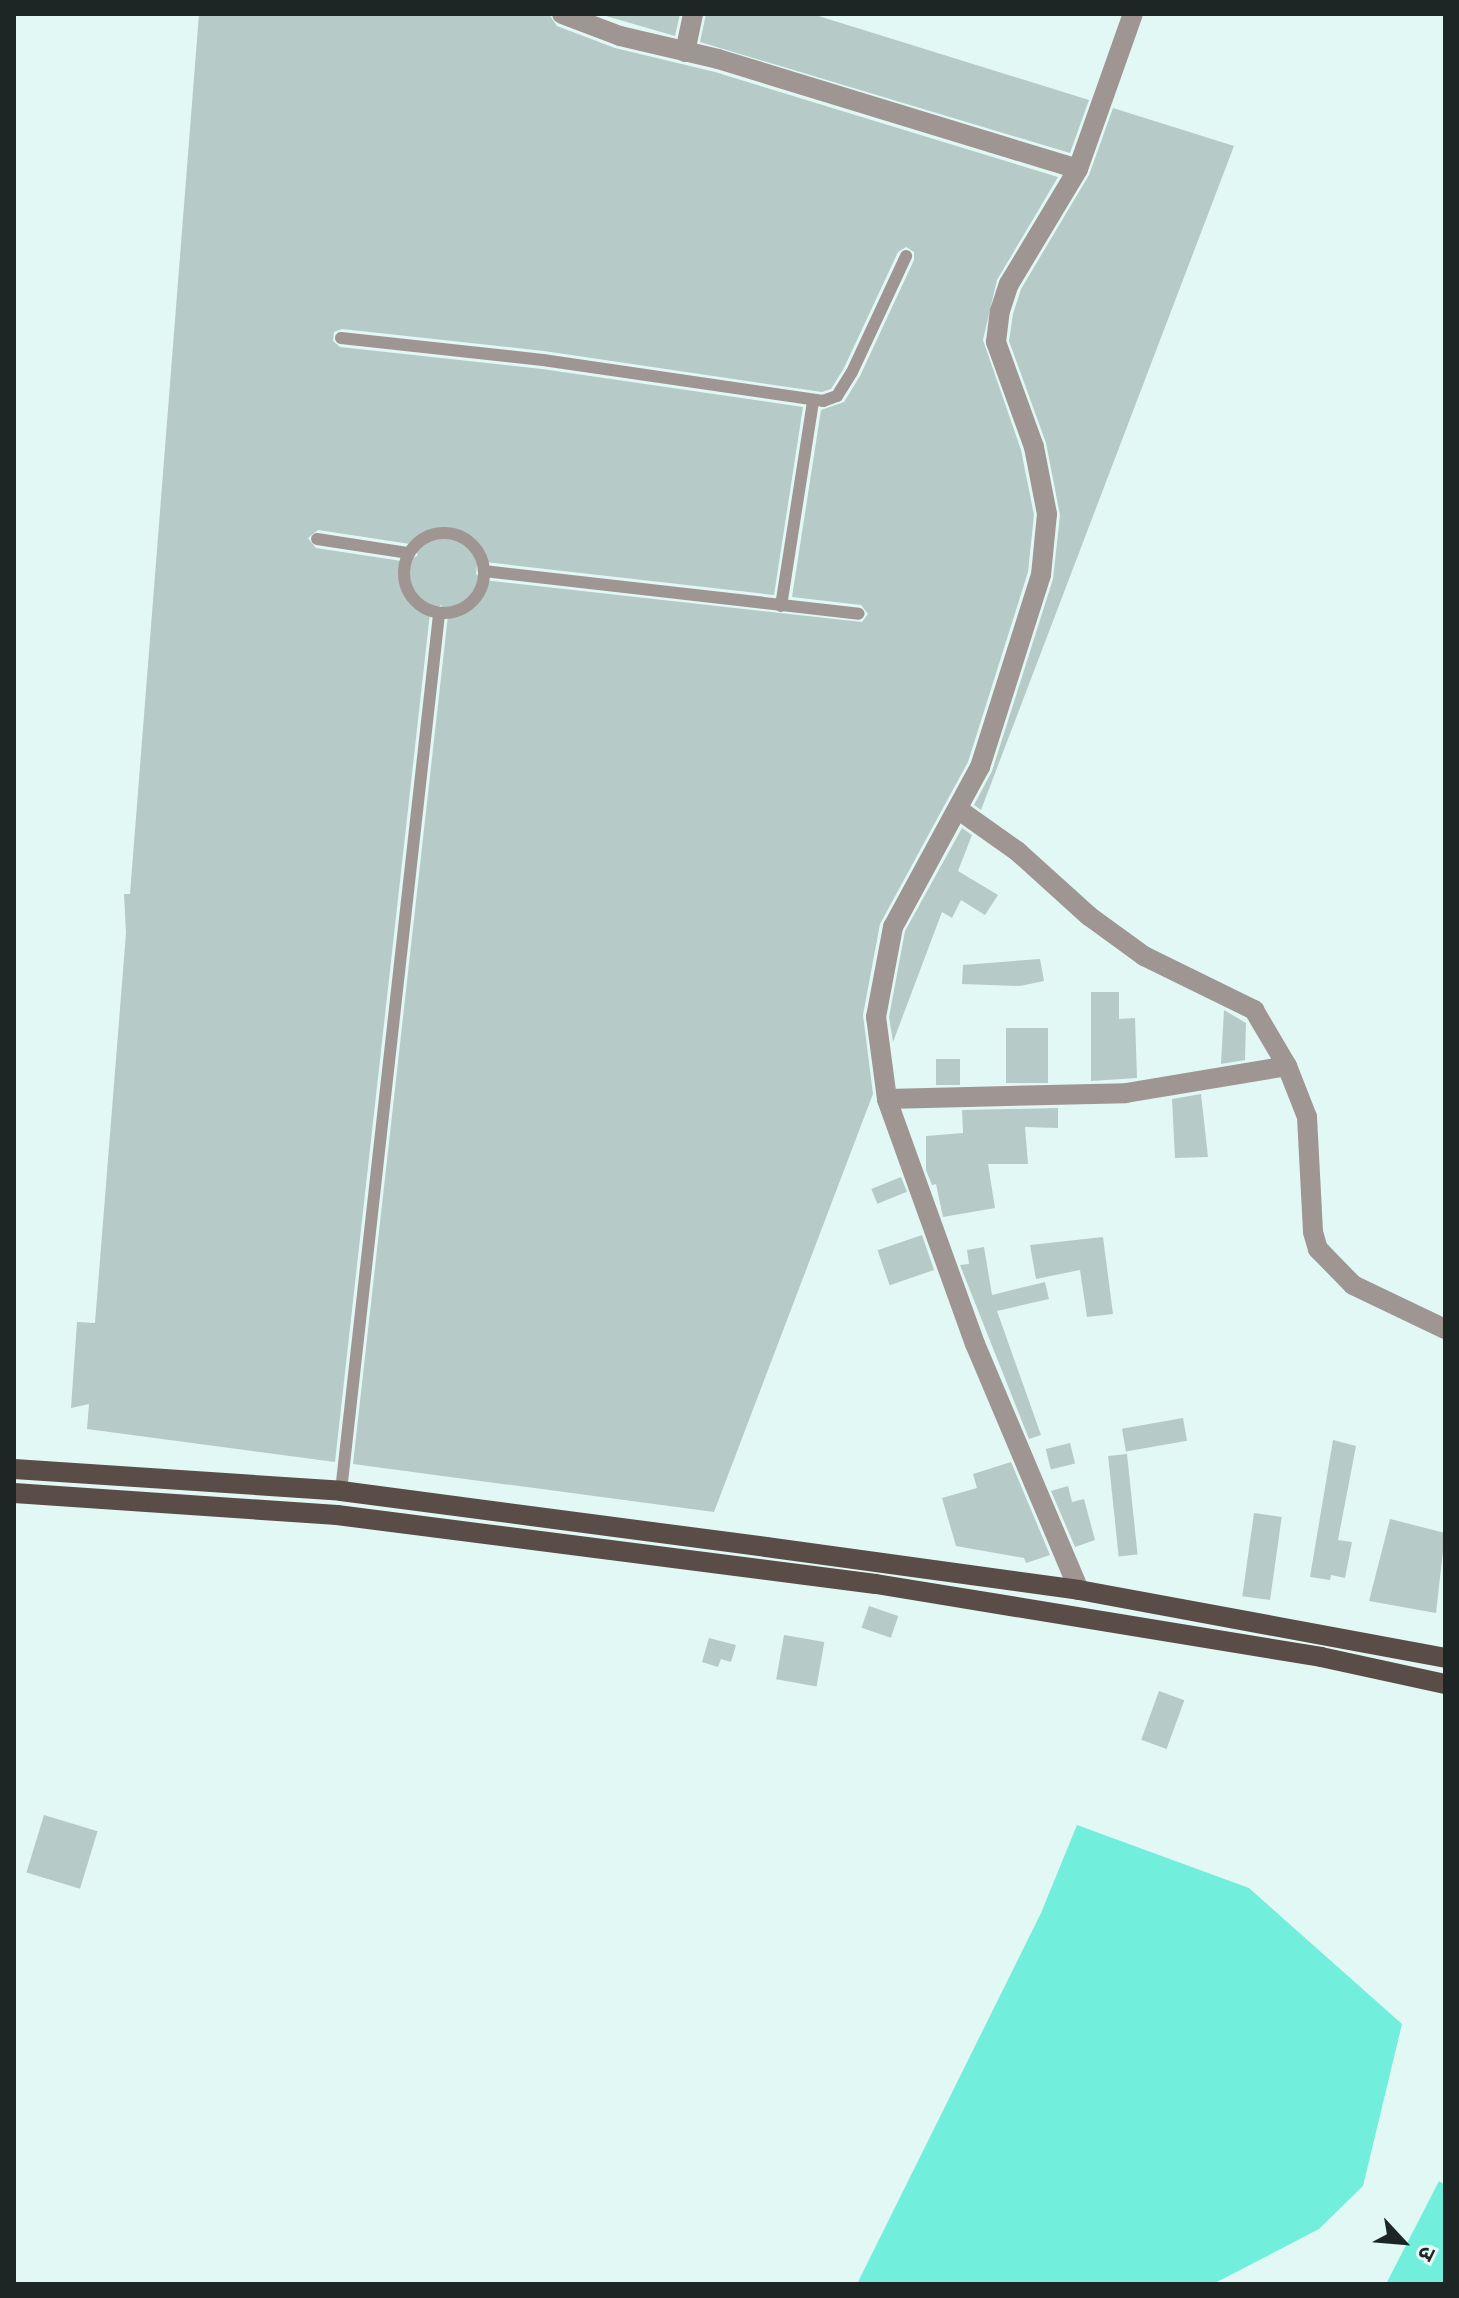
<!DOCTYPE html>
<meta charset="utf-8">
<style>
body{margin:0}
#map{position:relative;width:1459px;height:2298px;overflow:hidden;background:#e2f8f4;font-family:Overpass,"Noto Sans Devanagari",sans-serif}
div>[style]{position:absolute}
.water>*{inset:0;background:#72eedd}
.building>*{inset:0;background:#b6cbc7;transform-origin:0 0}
.service>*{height:12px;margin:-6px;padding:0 6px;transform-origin:6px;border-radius:6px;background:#9f9693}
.service>.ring{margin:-6px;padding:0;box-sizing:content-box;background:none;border:12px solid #9f9693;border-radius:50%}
.minor>*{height:20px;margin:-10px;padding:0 10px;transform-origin:10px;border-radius:10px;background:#9f9693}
.primary>*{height:20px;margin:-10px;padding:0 10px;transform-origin:10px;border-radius:10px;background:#5a4c47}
span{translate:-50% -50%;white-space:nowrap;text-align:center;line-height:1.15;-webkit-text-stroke:6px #e2f8f4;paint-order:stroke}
.frame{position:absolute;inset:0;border:16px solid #1e2625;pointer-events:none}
.north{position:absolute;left:1363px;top:2202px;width:80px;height:80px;-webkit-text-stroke:6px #e2f8f4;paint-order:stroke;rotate:116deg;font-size:22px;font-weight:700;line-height:32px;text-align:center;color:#1e2625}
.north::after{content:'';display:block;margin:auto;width:28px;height:36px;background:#1e2625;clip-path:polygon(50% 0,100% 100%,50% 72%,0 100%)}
</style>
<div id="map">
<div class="water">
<div style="clip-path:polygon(1077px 1825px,1249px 1888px,1402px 2024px,1363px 2186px,1319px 2229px,1213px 2284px,857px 2284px,1041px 1913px)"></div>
<div style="clip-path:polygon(1439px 2181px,1445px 2185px,1445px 2284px,1386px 2284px)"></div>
</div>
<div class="building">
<div style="clip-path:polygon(evenodd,199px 14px,549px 14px,557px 26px,615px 48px,715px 72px,1058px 177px,997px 280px,983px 340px,1021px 450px,1034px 515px,1028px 572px,968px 762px,880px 924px,863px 1015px,873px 1094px,714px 1512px,353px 1464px,448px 615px,441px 605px,430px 613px,335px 1462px,87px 1429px,89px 1404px,71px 1408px,77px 1322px,95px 1323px,126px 933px,124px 894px,130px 894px,199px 14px,906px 247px,914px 252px,914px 260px,860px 376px,844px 402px,821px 410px,792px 597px,861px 605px,868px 614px,862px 622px,483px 580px,476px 574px,477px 565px,485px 562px,774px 595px,803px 407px,542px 369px,340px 347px,333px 341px,334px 332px,342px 329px,544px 351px,822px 392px,831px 389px,844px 368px,898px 252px,906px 247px,199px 14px,318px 530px,410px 544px,418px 555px,408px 562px,316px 548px,308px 538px,318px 530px)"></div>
<div style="clip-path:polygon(599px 14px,680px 14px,675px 36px)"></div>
<div style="clip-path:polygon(706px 14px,812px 14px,1089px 100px,1070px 153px,700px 42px)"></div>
<div style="clip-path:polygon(1113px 108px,1234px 146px,981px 810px,974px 805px,992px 771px,1053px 579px,1060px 515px,1046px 443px,1009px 341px,1013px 314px,1021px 289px,1089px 175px)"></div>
<div style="clip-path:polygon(962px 828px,972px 835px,958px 871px,998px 895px,985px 915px,961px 900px,952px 918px,942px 912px,893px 1042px,889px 1017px,905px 931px)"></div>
<div style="clip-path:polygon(1040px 959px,1044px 981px,1020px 986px,962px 984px,963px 965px)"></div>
<div style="clip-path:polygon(1091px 992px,1119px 992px,1119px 1019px,1135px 1018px,1137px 1078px,1091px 1081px)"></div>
<div style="clip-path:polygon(1224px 1010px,1246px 1023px,1245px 1060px,1221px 1064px)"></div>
<div style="left:1006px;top:1028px;width:42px;height:55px"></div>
<div style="left:936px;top:1059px;width:24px;height:26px"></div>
<div style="clip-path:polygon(1201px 1094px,1208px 1157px,1175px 1158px,1172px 1099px)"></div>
<div style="clip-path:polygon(1058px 1108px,1058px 1128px,1025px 1127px,1028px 1164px,988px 1164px,995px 1208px,943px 1217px,936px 1184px,932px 1185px,926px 1170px,926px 1136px,963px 1133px,962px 1110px)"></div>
<div style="left:901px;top:1177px;width:16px;height:32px;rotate:68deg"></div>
<div style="left:922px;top:1235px;width:37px;height:47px;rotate:71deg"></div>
<div style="clip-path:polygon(1103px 1237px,1113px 1314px,1087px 1317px,1080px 1270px,1036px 1279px,1030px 1245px)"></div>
<div style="clip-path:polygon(984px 1247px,992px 1295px,1045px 1282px,1049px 1299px,997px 1311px,1041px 1435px,1029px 1439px,960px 1265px,969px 1264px,967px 1250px)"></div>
<div style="left:1183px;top:1418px;width:23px;height:62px;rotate:80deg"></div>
<div style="clip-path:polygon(1333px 1440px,1356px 1446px,1338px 1540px,1352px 1542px,1345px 1578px,1331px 1575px,1330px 1580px,1310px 1577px)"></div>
<div style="left:1070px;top:1443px;width:21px;height:25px;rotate:76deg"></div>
<div style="left:1127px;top:1454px;width:101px;height:19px;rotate:84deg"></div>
<div style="clip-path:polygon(1011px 1462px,1050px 1555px,1026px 1563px,1024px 1558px,956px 1546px,942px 1498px,977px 1488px,973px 1474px)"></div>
<div style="clip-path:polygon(1068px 1486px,1072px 1502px,1084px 1499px,1095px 1540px,1075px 1547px,1051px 1491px)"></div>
<div style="left:1254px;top:1513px;width:28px;height:84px;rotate:8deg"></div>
<div style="clip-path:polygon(1390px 1519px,1445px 1533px,1436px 1613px,1369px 1601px)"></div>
<div style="left:869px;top:1606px;width:31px;height:23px;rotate:19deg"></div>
<div style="left:784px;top:1635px;width:41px;height:45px;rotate:10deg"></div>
<div style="clip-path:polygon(709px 1638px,736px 1645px,731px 1662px,721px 1659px,718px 1667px,702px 1662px)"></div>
<div style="left:1159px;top:1691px;width:27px;height:52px;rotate:20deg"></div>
<div style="left:44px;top:1815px;width:56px;height:60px;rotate:17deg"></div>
</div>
<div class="service">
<div style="left:341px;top:338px;width:203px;rotate:6.2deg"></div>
<div style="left:543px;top:360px;width:283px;rotate:8.3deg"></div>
<div style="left:823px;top:401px;width:15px;rotate:-20deg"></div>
<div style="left:837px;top:396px;width:28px;rotate:-58deg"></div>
<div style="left:852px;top:372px;width:128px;rotate:-65deg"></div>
<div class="ring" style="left:404px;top:533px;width:68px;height:68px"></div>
<div style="left:317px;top:539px;width:93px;rotate:8.7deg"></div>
<div style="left:484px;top:571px;width:377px;rotate:6.5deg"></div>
<div style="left:781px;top:606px;width:206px;rotate:-81.1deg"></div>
<div style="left:341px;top:1491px;width:882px;rotate:-83.62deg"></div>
</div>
<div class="minor">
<div style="left:562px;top:14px;width:62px;rotate:20.8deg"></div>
<div style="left:620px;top:36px;width:101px;rotate:13.2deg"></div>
<div style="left:718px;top:59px;width:376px;rotate:17deg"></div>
<div style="left:685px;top:52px;width:39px;rotate:-78deg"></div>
<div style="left:959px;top:810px;width:71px;rotate:35.3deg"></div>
<div style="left:1017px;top:851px;width:97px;rotate:42.1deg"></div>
<div style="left:1089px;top:916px;width:68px;rotate:36deg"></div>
<div style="left:1144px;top:956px;width:123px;rotate:26.1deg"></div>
<div style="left:1254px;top:1010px;width:65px;rotate:59.5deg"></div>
<div style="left:1287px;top:1066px;width:55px;rotate:68.6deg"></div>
<div style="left:1307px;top:1117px;width:115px;rotate:87deg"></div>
<div style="left:1313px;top:1232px;width:18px;rotate:74deg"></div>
<div style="left:1318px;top:1249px;width:50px;rotate:45.8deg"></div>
<div style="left:1353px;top:1285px;width:102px;rotate:25.6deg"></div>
<div style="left:887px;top:1099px;width:239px;rotate:-1.4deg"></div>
<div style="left:1126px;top:1093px;width:163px;rotate:-9.5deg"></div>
<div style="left:1079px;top:1590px;width:267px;rotate:-112.9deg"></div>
<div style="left:975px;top:1344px;width:260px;rotate:-109.8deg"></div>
<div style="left:887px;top:1099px;width:83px;rotate:-97.6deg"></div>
<div style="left:876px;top:1017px;width:92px;rotate:-79.3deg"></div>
<div style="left:893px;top:927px;width:182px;rotate:-61.5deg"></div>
<div style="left:980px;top:767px;width:201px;rotate:-72.4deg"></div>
<div style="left:1041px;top:575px;width:61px;rotate:-84.4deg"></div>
<div style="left:1047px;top:514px;width:68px;rotate:-101deg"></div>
<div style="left:1034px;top:447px;width:112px;rotate:-109.9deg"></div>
<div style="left:996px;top:342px;width:31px;rotate:-83deg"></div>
<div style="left:1000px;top:311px;width:28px;rotate:-72deg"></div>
<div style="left:1009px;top:284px;width:134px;rotate:-59deg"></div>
<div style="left:1078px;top:169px;width:164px;rotate:-70.5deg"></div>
</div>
<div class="primary">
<div style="left:14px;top:1469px;width:328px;rotate:3.8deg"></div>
<div style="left:341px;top:1491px;width:429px;rotate:7.5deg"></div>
<div style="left:766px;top:1547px;width:316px;rotate:7.8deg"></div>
<div style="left:1079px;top:1590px;width:372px;rotate:10.5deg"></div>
<div style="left:14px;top:1493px;width:324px;rotate:3.9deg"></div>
<div style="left:337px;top:1515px;width:543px;rotate:7.3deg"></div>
<div style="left:876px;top:1584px;width:451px;rotate:9.3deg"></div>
<div style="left:1321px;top:1657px;width:127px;rotate:12.3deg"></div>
</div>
<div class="frame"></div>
<div class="north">उ</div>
</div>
